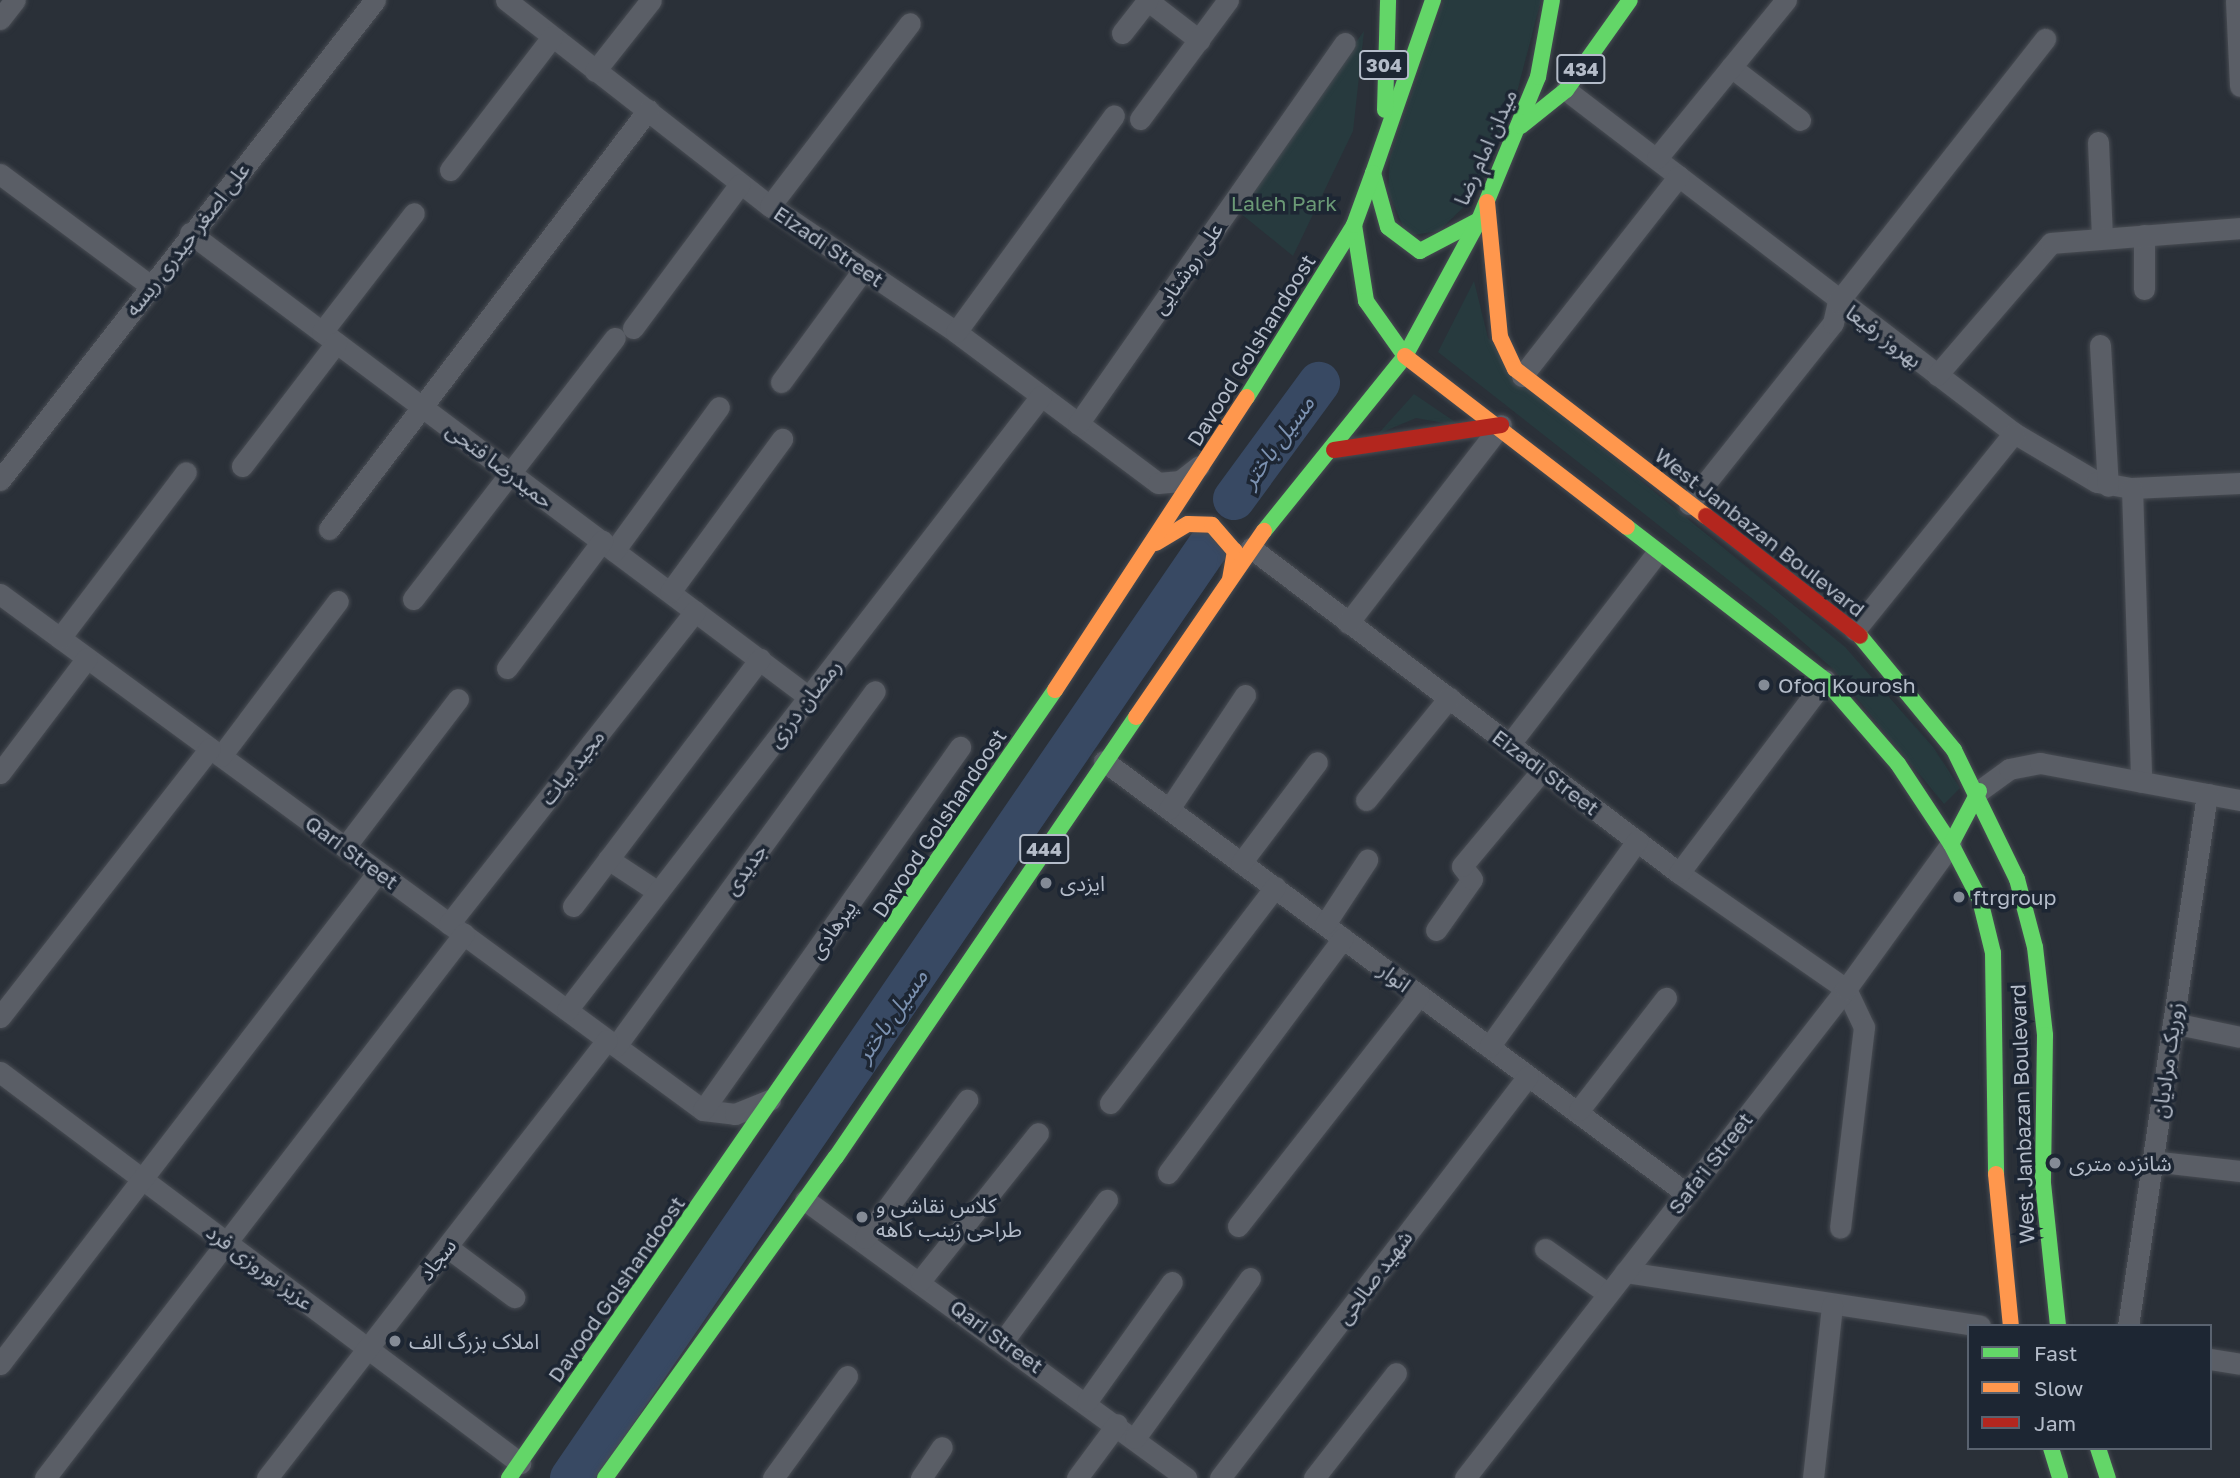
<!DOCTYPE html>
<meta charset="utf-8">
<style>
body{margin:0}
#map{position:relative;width:2240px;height:1478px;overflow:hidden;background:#2a3038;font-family:"Golos Text","Noto Sans Arabic",sans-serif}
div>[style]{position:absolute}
.green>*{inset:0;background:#273a3e}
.river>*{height:42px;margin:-21px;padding:0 21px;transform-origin:21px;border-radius:21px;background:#384963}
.roads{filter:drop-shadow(0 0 2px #484c53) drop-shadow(0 0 2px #484c53)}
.street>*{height:21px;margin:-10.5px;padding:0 10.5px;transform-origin:10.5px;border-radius:10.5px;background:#5a5e66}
.fast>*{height:16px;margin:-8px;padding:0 8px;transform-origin:8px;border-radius:8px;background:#63d668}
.slow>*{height:16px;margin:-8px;padding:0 8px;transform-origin:8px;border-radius:8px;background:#ff974d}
.jam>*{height:16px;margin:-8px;padding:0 8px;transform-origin:8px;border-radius:8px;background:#b3261e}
.dots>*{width:19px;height:19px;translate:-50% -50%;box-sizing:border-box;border:4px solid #1d2633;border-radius:50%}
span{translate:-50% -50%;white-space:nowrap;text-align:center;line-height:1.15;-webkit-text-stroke:7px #1d2633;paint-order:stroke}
.shield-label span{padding:2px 5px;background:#1d2633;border:2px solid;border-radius:5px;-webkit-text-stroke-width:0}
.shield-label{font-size:19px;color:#b4bcc9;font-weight:700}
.street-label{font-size:21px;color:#b4bcc9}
.park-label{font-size:21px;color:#6b9a76}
.poi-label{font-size:21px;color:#b4bcc9}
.left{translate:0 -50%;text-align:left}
.water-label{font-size:23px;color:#7c92b1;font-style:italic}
.legend{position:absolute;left:1967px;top:1324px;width:245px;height:126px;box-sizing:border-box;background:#1d2633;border:2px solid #59626f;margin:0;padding:9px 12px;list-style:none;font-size:21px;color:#b4bcc9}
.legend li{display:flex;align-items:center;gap:14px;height:35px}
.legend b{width:35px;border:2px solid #59626f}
</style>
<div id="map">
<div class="green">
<div style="clip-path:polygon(1444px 0,1541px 0,1517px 92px,1477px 194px,1439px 231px,1407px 236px,1388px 191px,1390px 158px)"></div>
<div style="clip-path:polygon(1364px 31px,1353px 131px,1293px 256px,1235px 209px)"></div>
<div style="clip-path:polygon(1474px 281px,1488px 338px,1571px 424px,1845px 647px,1933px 747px,1960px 788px,1944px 804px,1833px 669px,1773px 615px,1438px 352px)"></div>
<div style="clip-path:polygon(1414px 394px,1461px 426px,1416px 418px,1378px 434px)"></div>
</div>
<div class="river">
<div style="left:1234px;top:499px;width:144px;rotate:-53.8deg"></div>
<div style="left:571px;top:1478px;width:1127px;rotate:-55.63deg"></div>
</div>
<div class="roads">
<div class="street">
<div style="left:506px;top:0;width:335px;rotate:38deg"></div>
<div style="left:770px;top:206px;width:225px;rotate:34.1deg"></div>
<div style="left:956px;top:332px;width:252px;rotate:36.8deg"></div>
<div style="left:1158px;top:483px;width:22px;rotate:-5deg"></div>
<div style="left:1180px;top:481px;width:24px;rotate:-38deg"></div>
<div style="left:1147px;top:0;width:66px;rotate:37.6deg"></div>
<div style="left:2236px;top:0;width:86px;rotate:87.3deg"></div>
<div style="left:0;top:19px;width:24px;rotate:-52deg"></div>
<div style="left:1122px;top:33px;width:41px;rotate:-52deg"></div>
<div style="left:1731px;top:67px;width:87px;rotate:37.5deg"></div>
<div style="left:595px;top:71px;width:90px;rotate:-51.7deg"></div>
<div style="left:1566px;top:90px;width:564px;rotate:37.44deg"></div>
<div style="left:2014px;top:433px;width:96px;rotate:30.6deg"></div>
<div style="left:2097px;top:482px;width:36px;rotate:10deg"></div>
<div style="left:2132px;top:488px;width:108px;rotate:-2.7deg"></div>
<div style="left:1140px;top:119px;width:148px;rotate:-53.5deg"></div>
<div style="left:2098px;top:142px;width:95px;rotate:87.6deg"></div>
<div style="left:1657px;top:158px;width:204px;rotate:-50.8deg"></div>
<div style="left:450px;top:170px;width:168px;rotate:-52.5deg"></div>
<div style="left:0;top:174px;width:188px;rotate:36.6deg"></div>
<div style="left:770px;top:206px;width:230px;rotate:-52.6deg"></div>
<div style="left:190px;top:233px;width:774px;rotate:36.86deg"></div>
<div style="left:2144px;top:235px;width:54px;rotate:90deg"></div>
<div style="left:633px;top:328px;width:179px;rotate:-53.4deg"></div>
<div style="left:322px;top:332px;width:150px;rotate:-52.3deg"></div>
<div style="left:956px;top:332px;width:268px;rotate:-53.9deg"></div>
<div style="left:2100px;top:345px;width:141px;rotate:86.8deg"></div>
<div style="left:1937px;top:375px;width:174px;rotate:-49.2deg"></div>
<div style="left:2051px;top:243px;width:190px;rotate:-4.5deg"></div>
<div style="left:1522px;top:376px;width:254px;rotate:-51.9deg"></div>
<div style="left:781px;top:382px;width:139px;rotate:-53.8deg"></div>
<div style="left:1078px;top:424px;width:465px;rotate:-55deg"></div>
<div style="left:242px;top:466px;width:155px;rotate:-52.6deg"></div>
<div style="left:0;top:480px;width:609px;rotate:-52deg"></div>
<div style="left:2132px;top:488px;width:294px;rotate:88.2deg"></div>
<div style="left:1689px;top:504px;width:231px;rotate:-51.5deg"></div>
<div style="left:1833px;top:323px;width:22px;rotate:-77deg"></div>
<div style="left:1838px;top:302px;width:335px;rotate:-51.8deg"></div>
<div style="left:329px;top:529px;width:527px;rotate:-52.72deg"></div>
<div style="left:1251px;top:548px;width:537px;rotate:37.21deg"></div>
<div style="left:1679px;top:873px;width:203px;rotate:34.8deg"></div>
<div style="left:1846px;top:989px;width:42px;rotate:64.7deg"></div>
<div style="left:1864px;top:1027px;width:202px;rotate:96.8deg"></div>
<div style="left:614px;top:551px;width:178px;rotate:-53.9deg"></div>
<div style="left:670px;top:592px;width:190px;rotate:-53.8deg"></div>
<div style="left:0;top:594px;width:872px;rotate:36.28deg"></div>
<div style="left:703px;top:1110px;width:32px;rotate:7deg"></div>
<div style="left:735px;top:1114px;width:38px;rotate:-22deg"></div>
<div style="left:413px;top:599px;width:330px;rotate:-52.3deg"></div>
<div style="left:1348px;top:623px;width:250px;rotate:-52.3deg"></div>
<div style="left:1855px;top:630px;width:253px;rotate:-51.1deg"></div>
<div style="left:60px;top:638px;width:208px;rotate:-52.8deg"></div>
<div style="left:507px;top:668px;width:159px;rotate:-53.2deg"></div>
<div style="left:1509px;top:745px;width:242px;rotate:-52.4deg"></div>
<div style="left:221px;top:756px;width:194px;rotate:-53deg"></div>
<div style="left:1104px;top:761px;width:725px;rotate:36.59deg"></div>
<div style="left:0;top:773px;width:144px;rotate:-52.9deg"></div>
<div style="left:1979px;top:791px;width:37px;rotate:-36deg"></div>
<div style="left:2009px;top:769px;width:32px;rotate:-11deg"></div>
<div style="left:2040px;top:763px;width:203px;rotate:10.5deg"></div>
<div style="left:1366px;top:800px;width:132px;rotate:-50.9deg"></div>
<div style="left:1169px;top:809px;width:137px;rotate:-56.3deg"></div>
<div style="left:345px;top:847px;width:186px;rotate:-52.6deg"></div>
<div style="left:608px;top:859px;width:60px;rotate:33.4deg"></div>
<div style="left:1241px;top:863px;width:126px;rotate:-53deg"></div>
<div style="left:1679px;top:873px;width:242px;rotate:-52.9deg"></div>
<div style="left:573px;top:906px;width:310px;rotate:-52.9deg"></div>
<div style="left:449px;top:924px;width:398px;rotate:-51.8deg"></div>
<div style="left:1325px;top:924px;width:77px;rotate:-56.7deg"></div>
<div style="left:1436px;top:930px;width:62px;rotate:-54.8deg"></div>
<div style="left:1472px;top:879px;width:16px;rotate:-128deg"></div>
<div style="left:1462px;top:866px;width:126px;rotate:-50.1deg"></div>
<div style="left:567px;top:1010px;width:776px;rotate:-52.33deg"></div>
<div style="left:0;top:1017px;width:341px;rotate:-52deg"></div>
<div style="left:2173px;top:1023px;width:68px;rotate:11.8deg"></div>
<div style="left:616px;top:1046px;width:439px;rotate:-53.9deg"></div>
<div style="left:1489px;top:1047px;width:254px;rotate:-54.3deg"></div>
<div style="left:0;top:1072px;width:651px;rotate:36.94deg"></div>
<div style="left:1110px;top:1103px;width:272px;rotate:-52.6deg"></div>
<div style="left:703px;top:1110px;width:445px;rotate:-54.7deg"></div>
<div style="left:1579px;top:1110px;width:142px;rotate:-52.2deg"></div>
<div style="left:2152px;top:1161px;width:89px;rotate:6.5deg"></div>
<div style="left:1168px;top:1173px;width:293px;rotate:-53.3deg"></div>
<div style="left:805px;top:1200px;width:472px;rotate:36.1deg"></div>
<div style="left:1238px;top:1226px;width:293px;rotate:-51.9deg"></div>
<div style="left:865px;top:1238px;width:172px;rotate:-53.5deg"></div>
<div style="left:447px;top:1247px;width:84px;rotate:36.7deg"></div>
<div style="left:1545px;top:1249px;width:77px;rotate:35.5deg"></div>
<div style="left:1625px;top:1272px;width:359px;rotate:8.6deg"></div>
<div style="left:920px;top:1281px;width:189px;rotate:-51.4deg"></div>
<div style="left:2128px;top:1326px;width:538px;rotate:-81.55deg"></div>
<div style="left:1004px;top:1340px;width:174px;rotate:-53.7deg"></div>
<div style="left:2210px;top:1359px;width:30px;rotate:9deg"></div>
<div style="left:0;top:1364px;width:620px;rotate:-52.47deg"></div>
<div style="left:1087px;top:1401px;width:146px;rotate:-54.5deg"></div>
<div style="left:1135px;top:1438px;width:197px;rotate:-54.3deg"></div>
<div style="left:45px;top:1478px;width:687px;rotate:-52.4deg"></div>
<div style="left:267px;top:1478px;width:554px;rotate:-52.18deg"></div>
<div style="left:773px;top:1478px;width:126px;rotate:-54deg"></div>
<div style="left:921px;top:1478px;width:37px;rotate:-56deg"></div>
<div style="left:1077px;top:1478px;width:67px;rotate:-53.5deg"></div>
<div style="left:1220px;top:1478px;width:506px;rotate:-52.54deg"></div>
<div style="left:1314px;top:1478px;width:133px;rotate:-52deg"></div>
<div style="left:1465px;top:1478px;width:620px;rotate:-52.08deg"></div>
<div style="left:1846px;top:989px;width:179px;rotate:-54.1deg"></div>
<div style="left:1813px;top:1478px;width:174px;rotate:-83.7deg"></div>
</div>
<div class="fast">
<div style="left:1433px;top:0;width:183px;rotate:109.1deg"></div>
<div style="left:1373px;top:173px;width:56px;rotate:74.5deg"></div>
<div style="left:1388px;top:227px;width:40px;rotate:37deg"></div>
<div style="left:1420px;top:251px;width:67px;rotate:-27.7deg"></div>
<div style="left:1479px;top:220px;width:155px;rotate:-67.6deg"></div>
<div style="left:1538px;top:77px;width:78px;rotate:-79.7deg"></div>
<div style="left:1385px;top:110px;width:110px;rotate:-88.4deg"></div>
<div style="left:1521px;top:126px;width:58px;rotate:-38.7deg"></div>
<div style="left:1566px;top:90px;width:110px;rotate:-54.6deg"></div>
<div style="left:1354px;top:225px;width:77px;rotate:81deg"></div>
<div style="left:1366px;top:301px;width:67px;rotate:54.7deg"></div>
<div style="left:1247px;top:397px;width:203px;rotate:-58.1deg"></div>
<div style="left:1354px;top:225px;width:55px;rotate:-69.9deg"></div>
<div style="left:1627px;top:527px;width:250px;rotate:37.7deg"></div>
<div style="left:1825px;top:680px;width:111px;rotate:49deg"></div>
<div style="left:1898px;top:764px;width:96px;rotate:56.5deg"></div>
<div style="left:1951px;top:844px;width:63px;rotate:62.6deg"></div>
<div style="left:1980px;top:900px;width:55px;rotate:76.2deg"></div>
<div style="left:1993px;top:953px;width:221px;rotate:89.2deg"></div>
<div style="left:1264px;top:531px;width:225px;rotate:-51.1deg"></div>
<div style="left:1405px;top:356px;width:155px;rotate:-61.4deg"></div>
<div style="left:1860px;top:636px;width:148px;rotate:50.5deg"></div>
<div style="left:1954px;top:750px;width:144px;rotate:64deg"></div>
<div style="left:2017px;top:879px;width:70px;rotate:75.2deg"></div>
<div style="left:2035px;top:947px;width:89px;rotate:83.5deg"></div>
<div style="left:2045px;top:1035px;width:148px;rotate:90.8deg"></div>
<div style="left:2043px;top:1183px;width:144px;rotate:84deg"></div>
<div style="left:1951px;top:844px;width:60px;rotate:-62.2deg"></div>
<div style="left:2051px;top:1448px;width:31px;rotate:73deg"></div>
<div style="left:2098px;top:1448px;width:32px;rotate:72deg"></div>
<div style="left:509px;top:1478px;width:959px;rotate:-55.28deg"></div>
<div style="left:605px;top:1478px;width:395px;rotate:-54.3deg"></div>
<div style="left:836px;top:1157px;width:533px;rotate:-55.71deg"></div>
</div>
<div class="slow">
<div style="left:1487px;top:202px;width:136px;rotate:84.5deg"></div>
<div style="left:1500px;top:337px;width:35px;rotate:65deg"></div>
<div style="left:1515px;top:369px;width:241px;rotate:37.6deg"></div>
<div style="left:1405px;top:356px;width:280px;rotate:37.6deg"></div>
<div style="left:1156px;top:543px;width:37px;rotate:-31deg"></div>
<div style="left:1188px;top:524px;width:24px;rotate:2deg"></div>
<div style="left:1212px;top:525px;width:35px;rotate:49deg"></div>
<div style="left:1235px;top:551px;width:28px;rotate:100deg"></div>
<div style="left:1055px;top:690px;width:350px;rotate:-56.8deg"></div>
<div style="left:1136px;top:717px;width:226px;rotate:-55.5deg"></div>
<div style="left:1996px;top:1174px;width:153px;rotate:84.4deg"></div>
</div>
<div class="jam">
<div style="left:1334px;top:450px;width:169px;rotate:-8.5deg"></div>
<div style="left:1706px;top:516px;width:195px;rotate:37.9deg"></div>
</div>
</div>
<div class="dots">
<div style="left:1764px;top:685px;background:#848b96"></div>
<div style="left:1046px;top:883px;background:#848b96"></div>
<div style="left:1959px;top:897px;background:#848b96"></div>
<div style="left:2055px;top:1163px;background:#848b96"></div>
<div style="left:862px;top:1217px;background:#848b96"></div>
<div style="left:395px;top:1341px;background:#848b96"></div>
</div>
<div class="shield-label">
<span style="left:1384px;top:65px">304</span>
<span style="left:1581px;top:69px">434</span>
<span style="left:1044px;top:849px">444</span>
</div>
<div class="street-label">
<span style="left:1485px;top:147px;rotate:-66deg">میدان امام رضا</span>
<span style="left:187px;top:239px;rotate:-52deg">علی اصغر حیدری ریسه</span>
<span style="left:829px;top:246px;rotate:34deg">Eizadi Street</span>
<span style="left:1187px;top:268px;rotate:-55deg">علی روشنایی</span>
<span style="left:1884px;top:336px;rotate:37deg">بهروز رفیعا</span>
<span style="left:1251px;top:350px;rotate:-58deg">Davood Golshandoost</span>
<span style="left:500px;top:465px;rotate:37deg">حمیدرضا فتحی</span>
<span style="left:1760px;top:532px;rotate:38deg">West Janbazan Boulevard</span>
<span style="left:804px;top:703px;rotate:-52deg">رمضان درزی</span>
<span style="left:572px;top:767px;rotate:-52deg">مجید بیات</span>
<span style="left:1546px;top:772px;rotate:37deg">Eizadi Street</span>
<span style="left:939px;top:823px;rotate:-56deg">Davood Golshandoost</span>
<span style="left:352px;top:852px;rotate:36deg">Qari Street</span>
<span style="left:745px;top:869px;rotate:-54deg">جدیدی</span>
<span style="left:832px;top:929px;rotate:-55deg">پیرهادی</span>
<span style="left:1395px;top:977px;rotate:37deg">انوار</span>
<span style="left:2167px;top:1060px;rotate:-82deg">زوریک مرادیان</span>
<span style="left:2022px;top:1114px;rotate:-92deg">West Janbazan Boulevard</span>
<span style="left:1710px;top:1163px;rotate:-52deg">Safa'i Street</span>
<span style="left:437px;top:1259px;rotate:-52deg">سجاد</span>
<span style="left:260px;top:1267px;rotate:37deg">عزیز نوروزی فرد</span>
<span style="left:1374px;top:1277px;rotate:-53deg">شهید صالحی</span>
<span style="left:616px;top:1289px;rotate:-55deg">Davood Golshandoost</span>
<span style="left:997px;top:1336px;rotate:36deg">Qari Street</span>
</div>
<div class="park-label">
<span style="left:1284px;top:203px">Laleh Park</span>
</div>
<div class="poi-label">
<span class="left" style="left:1778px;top:685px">Ofoq Kourosh</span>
<span class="left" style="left:1060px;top:883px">ایزدی</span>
<span class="left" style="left:1973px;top:897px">ftrgroup</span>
<span class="left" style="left:2069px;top:1163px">شانزده متری</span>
<span class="left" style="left:876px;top:1217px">کلاس نقاشی و<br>طراحی زینب کاهه</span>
<span class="left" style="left:409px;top:1341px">املاک بزرگ الف</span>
</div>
<div class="water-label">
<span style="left:1277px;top:441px;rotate:-54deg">مسیل باختر</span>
<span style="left:891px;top:1015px;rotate:-55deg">مسیل باختر</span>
</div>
<ul class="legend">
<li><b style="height:9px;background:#63d668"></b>Fast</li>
<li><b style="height:9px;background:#ff974d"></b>Slow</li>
<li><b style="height:9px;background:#b3261e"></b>Jam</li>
</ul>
</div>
